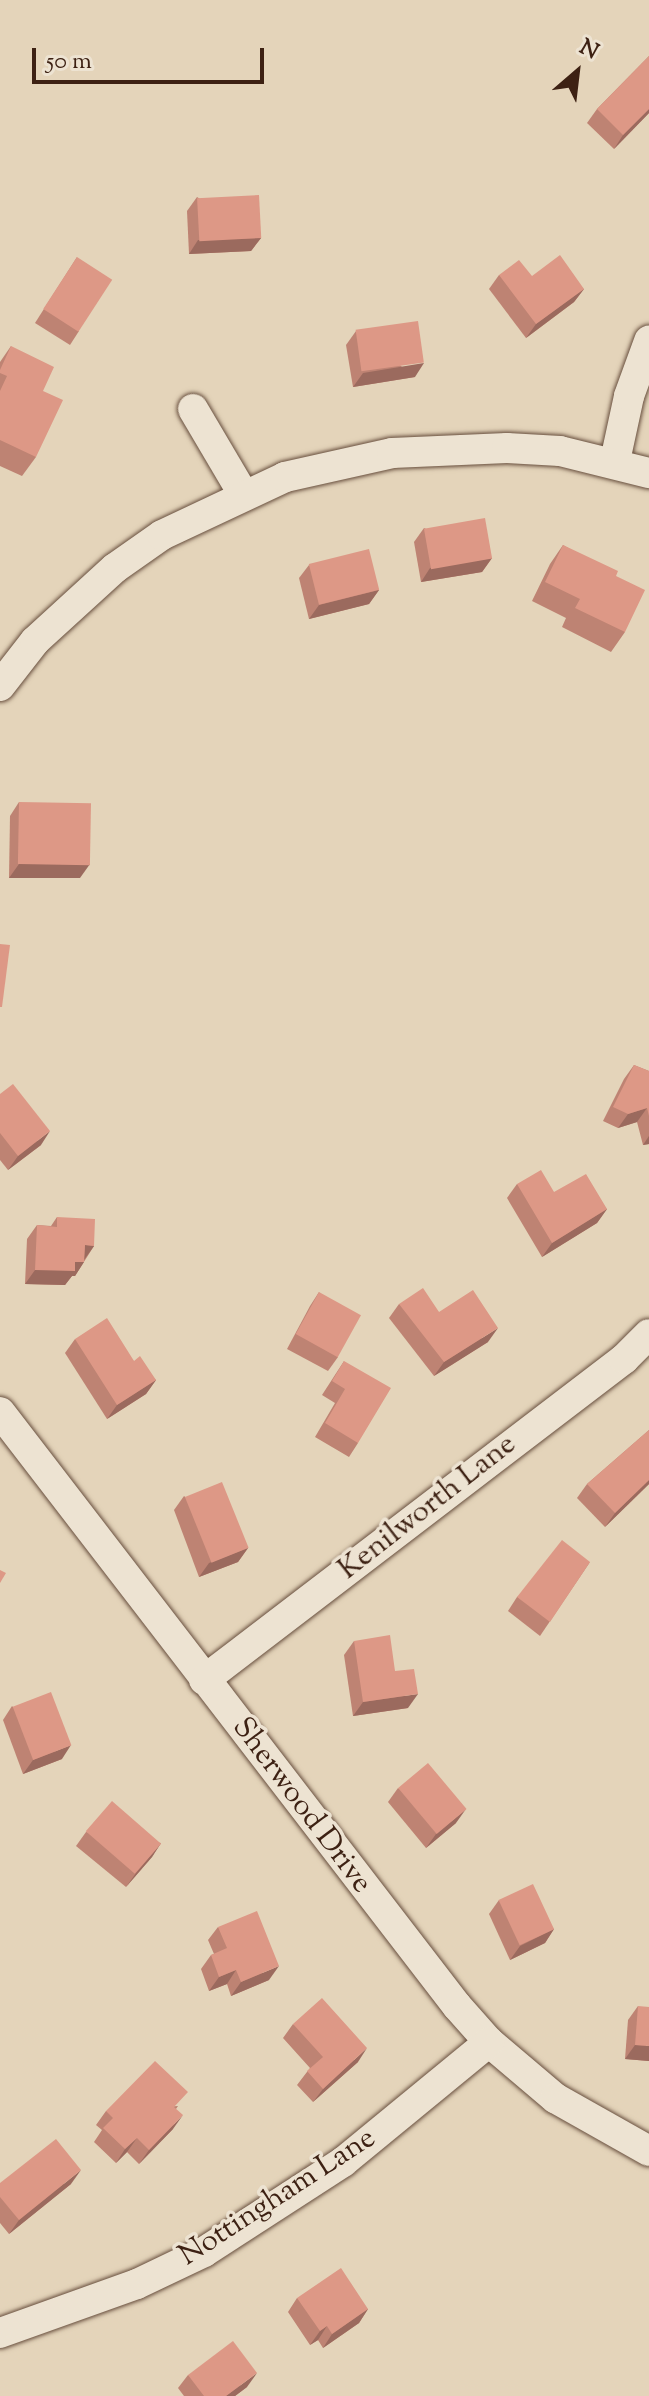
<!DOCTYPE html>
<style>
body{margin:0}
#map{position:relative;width:649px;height:2396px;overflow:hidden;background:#e4d4ba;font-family:"Sorts Mill Goudy",serif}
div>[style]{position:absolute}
.roads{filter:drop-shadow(0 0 2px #674e3d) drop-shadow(0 0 2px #674e3d)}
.minor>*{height:30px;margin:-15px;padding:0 15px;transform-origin:15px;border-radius:15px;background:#ede3d2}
.wall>*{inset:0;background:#be8373}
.shaded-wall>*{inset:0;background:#9b6a5e}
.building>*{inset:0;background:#dd9886;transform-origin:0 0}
span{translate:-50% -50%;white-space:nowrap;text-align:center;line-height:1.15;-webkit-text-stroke:7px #ede3d2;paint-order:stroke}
.street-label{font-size:30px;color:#3d2113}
.north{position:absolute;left:537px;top:32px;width:80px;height:80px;-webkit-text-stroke:6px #ede3d2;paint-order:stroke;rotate:28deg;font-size:22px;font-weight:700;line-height:32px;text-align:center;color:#3d2113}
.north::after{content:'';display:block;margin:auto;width:28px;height:36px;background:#3d2113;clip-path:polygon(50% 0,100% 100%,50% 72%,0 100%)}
.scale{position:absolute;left:32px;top:48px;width:232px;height:36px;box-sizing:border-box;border:4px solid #3d2113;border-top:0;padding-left:10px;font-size:24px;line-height:28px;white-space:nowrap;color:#3d2113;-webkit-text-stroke:6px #ede3d2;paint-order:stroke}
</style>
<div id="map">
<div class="roads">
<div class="minor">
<div style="left:193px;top:409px;width:99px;rotate:59.5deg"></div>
<div style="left:615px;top:461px;width:66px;rotate:-77.8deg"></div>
<div style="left:629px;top:396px;width:59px;rotate:-70deg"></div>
<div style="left:0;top:686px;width:57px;rotate:-52.1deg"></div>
<div style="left:35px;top:641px;width:108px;rotate:-42.4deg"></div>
<div style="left:115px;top:568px;width:57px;rotate:-35.1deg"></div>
<div style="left:162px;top:535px;width:136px;rotate:-25.2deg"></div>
<div style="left:285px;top:477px;width:110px;rotate:-12.6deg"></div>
<div style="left:392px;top:453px;width:115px;rotate:-2.5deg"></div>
<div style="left:507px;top:448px;width:53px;rotate:3.2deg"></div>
<div style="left:560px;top:451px;width:92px;rotate:13.9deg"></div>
<div style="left:0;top:1412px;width:749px;rotate:52.43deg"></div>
<div style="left:457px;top:2006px;width:48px;rotate:48.4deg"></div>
<div style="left:489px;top:2042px;width:87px;rotate:40.3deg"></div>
<div style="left:555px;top:2098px;width:108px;rotate:29.4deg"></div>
<div style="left:204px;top:1680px;width:529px;rotate:-37.39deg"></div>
<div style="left:624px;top:1359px;width:35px;rotate:-45deg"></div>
<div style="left:0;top:2333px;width:145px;rotate:-19.7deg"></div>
<div style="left:137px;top:2284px;width:74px;rotate:-25.5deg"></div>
<div style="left:204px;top:2252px;width:166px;rotate:-32.9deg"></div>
<div style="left:343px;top:2162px;width:189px;rotate:-39.4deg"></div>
</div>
</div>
<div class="wall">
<div style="clip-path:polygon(649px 56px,649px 113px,614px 149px,587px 123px,597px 109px)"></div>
<div style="clip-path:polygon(197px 197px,261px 238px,251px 251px,189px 254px,187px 211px)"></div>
<div style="clip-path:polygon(77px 257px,79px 331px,70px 345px,35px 323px)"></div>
<div style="clip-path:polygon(499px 275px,532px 276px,584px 289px,574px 302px,526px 338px,489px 289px)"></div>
<div style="clip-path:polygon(356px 331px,415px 377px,353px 387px,346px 345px)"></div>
<div style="clip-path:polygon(11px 346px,36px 457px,22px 476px,0 466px,0 362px)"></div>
<div style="clip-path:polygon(424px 528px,492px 558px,482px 572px,421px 582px,414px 542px)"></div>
<div style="clip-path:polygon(563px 545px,616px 576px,625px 632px,611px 652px,562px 627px,566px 618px,532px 601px,550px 564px)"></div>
<div style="clip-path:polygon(309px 565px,379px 590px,369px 604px,309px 619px,299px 578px)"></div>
<div style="clip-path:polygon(19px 802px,80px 878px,9px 878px,10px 816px)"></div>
<div style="clip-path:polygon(634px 1065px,649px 1071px,649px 1144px,643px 1145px,637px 1122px,618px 1128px,603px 1121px,624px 1079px)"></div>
<div style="clip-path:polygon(0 1094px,41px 1145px,8px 1170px,0 1160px)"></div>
<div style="clip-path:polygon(517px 1184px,554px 1192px,607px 1209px,597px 1223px,542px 1257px,507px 1198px)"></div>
<div style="clip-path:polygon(57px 1217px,94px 1246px,75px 1276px,72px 1276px,65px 1285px,25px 1284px,27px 1239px,37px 1225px,51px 1226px)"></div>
<div style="clip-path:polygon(319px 1292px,338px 1357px,328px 1371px,287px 1349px,310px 1306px)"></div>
<div style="clip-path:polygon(399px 1304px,439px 1312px,488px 1342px,434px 1376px,389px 1318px)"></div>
<div style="clip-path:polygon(75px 1339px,134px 1361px,156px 1380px,146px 1394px,107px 1419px,65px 1353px)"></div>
<div style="clip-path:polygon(344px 1361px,358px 1443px,349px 1457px,315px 1437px,335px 1403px,322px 1395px)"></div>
<div style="clip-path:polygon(649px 1430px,649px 1484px,605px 1527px,577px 1498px,587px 1484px)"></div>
<div style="clip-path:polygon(184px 1496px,248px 1548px,238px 1562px,199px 1577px,174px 1510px)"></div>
<div style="clip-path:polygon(590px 1562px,540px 1636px,508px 1611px,517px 1597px)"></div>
<div style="clip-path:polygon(354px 1641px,395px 1671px,408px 1708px,353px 1716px,344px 1655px)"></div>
<div style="clip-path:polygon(12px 1706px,62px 1759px,23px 1774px,3px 1720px)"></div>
<div style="clip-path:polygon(398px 1788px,456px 1823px,426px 1848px,388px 1802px)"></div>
<div style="clip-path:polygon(86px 1832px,161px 1843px,152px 1857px,126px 1887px,76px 1846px)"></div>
<div style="clip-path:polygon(499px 1900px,554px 1929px,545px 1943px,510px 1960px,489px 1914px)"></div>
<div style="clip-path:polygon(218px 1927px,269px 1980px,231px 1996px,227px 1984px,209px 1991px,201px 1969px,211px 1955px,214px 1954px,208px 1940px)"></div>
<div style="clip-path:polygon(638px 2006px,649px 2061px,625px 2059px,628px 2020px)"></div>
<div style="clip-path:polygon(293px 2024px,358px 2062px,313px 2102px,297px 2085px,310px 2068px,283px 2038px)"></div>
<div style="clip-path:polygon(178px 2106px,176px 2109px,173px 2129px,139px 2164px,127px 2152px,116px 2163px,94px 2142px,102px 2130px,96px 2125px,106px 2111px)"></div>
<div style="clip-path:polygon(0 2183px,71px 2184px,9px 2234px,0 2223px)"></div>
<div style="clip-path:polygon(297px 2298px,368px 2309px,359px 2323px,323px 2348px,318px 2340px,310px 2345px,288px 2312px)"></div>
<div style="clip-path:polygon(188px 2375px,247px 2387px,235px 2396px,184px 2396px,178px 2388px)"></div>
</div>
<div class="shaded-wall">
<div style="clip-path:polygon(649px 109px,649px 113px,614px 149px,623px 135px)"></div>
<div style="clip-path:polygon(261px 238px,251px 251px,189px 254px,198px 240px)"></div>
<div style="clip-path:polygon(584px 289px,574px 302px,526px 338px,536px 324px)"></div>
<div style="clip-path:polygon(424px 363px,415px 377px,353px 387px,363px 373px)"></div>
<div style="clip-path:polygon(492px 558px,482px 572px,421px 582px,430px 568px)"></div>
<div style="clip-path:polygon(379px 590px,369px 604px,309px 619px,319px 605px)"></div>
<div style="clip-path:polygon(19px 864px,90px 864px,80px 878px,9px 878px)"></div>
<div style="clip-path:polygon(647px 1108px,637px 1122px,618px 1128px,628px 1114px)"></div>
<div style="clip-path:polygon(50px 1131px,41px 1145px,8px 1170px,18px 1156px)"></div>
<div style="clip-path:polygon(649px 1136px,649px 1144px,643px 1145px)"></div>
<div style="clip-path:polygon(607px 1209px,597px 1223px,542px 1257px,552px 1243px)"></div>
<div style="clip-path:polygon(85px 1245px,94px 1246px,84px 1260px)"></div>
<div style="clip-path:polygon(75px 1262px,84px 1262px,75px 1276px,72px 1276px,65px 1285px,25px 1284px,35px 1270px)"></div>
<div style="clip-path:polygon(498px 1328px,488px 1342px,434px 1376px,444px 1362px)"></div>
<div style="clip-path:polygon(156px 1380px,146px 1394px,107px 1419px,117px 1405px)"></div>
<div style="clip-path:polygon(649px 1480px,649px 1484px,605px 1527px,615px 1513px)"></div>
<div style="clip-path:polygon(248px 1548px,238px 1562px,199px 1577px,209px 1563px)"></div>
<div style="clip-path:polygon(418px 1694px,408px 1708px,353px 1716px,363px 1702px)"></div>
<div style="clip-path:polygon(71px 1745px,62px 1759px,23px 1774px,33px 1760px)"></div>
<div style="clip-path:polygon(466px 1809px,456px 1823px,426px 1848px,436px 1834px)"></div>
<div style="clip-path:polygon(161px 1843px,152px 1857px,126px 1887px,136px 1873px)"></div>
<div style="clip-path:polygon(554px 1929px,545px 1943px,510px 1960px,520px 1946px)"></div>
<div style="clip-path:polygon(279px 1966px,269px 1980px,231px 1996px,241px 1982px)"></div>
<div style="clip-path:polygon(236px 1970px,227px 1984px,209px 1991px,219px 1977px)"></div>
<div style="clip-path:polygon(635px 2045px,649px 2046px,649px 2061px,625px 2059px)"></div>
<div style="clip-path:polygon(367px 2048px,358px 2062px,313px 2102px,323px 2089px)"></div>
<div style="clip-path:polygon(183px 2115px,173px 2129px,139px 2164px,149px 2150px)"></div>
<div style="clip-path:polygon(137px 2138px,127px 2152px,116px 2163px,125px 2149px)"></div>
<div style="clip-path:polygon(81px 2170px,71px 2184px,9px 2234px,19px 2220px)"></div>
<div style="clip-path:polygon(368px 2309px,359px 2323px,323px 2348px,332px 2334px)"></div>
<div style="clip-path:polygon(327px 2326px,318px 2340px,310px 2345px,320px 2331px)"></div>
<div style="clip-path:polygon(257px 2373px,247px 2387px,235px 2396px,226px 2396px)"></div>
</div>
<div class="building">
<div style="clip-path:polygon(649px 56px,649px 109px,623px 135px,597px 109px)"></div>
<div style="left:259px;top:195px;width:43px;height:62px;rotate:87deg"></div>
<div style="clip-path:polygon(560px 255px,584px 289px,536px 324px,499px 275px,519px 260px,532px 276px)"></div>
<div style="left:77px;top:257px;width:42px;height:62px;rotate:33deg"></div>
<div style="left:418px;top:321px;width:42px;height:63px;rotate:82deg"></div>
<div style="clip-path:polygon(11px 346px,54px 367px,43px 391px,63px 400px,36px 457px,0 440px,0 391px,7px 376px,0 373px,0 370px)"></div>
<div style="left:485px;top:518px;width:41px;height:62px;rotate:80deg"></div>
<div style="clip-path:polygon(563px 545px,618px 571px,616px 576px,645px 590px,625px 632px,575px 608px,580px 599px,545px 582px)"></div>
<div style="left:369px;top:549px;width:42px;height:62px;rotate:76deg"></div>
<div style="left:19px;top:802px;width:72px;height:62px;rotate:1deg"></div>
<div style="clip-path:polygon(0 944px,10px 945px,2px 1007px,0 1007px)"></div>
<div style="clip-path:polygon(634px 1065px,649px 1071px,649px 1116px,647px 1108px,628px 1114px,613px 1107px)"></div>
<div style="clip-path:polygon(13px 1084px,50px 1131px,18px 1156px,0 1133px,0 1094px)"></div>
<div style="clip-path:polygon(541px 1170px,554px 1192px,586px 1174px,607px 1209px,552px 1243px,517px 1184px)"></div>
<div style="clip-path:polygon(57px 1217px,95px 1219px,94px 1246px,85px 1245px,84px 1262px,75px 1262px,75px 1271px,35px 1270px,37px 1225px,57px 1227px)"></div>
<div style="clip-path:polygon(423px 1288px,439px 1312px,473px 1290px,498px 1328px,444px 1362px,399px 1304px)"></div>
<div style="left:319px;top:1292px;width:48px;height:48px;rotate:29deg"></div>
<div style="clip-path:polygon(107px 1318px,134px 1361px,140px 1356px,156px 1380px,117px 1405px,75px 1339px)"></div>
<div style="clip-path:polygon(344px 1361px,391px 1388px,358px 1443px,325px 1423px,345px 1389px,332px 1381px)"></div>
<div style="clip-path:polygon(649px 1430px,649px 1480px,615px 1513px,587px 1484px)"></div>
<div style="left:222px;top:1482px;width:71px;height:40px;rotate:68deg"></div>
<div style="clip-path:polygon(562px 1540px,590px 1562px,550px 1622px,517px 1597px)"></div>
<div style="clip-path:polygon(0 1570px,6px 1573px,0 1583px)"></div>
<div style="clip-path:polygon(390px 1635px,395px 1671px,414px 1669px,418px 1694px,363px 1702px,354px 1641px)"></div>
<div style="left:51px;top:1692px;width:57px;height:41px;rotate:69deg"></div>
<div style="left:428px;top:1763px;width:60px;height:39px;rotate:50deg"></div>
<div style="left:112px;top:1801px;width:65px;height:40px;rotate:41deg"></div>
<div style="left:533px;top:1884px;width:50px;height:38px;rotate:65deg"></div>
<div style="clip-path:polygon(257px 1911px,279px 1966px,241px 1982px,236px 1970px,219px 1977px,211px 1955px,227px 1948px,218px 1927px)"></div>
<div style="clip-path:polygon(322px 1998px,367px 2048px,323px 2089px,307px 2071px,323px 2057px,293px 2024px)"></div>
<div style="clip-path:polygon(638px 2006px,649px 2007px,649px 2046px,635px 2045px)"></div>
<div style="clip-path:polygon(155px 2061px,188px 2092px,174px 2107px,183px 2115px,149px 2150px,137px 2138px,125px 2149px,103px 2128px,113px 2118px,106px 2111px)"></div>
<div style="clip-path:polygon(56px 2139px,81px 2170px,19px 2220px,0 2197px,0 2183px)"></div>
<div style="clip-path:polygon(341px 2268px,368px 2309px,332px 2334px,327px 2326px,320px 2331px,297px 2298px)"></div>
<div style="clip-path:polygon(233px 2341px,257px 2373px,226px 2396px,204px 2396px,188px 2375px)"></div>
</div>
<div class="street-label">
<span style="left:428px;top:1508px;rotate:-38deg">Kenilworth Lane</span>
<span style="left:301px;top:1806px;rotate:53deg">Sherwood Drive</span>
<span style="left:278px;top:2198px;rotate:-33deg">Nottingham Lane</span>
</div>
<div class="north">N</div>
<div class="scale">50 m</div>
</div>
